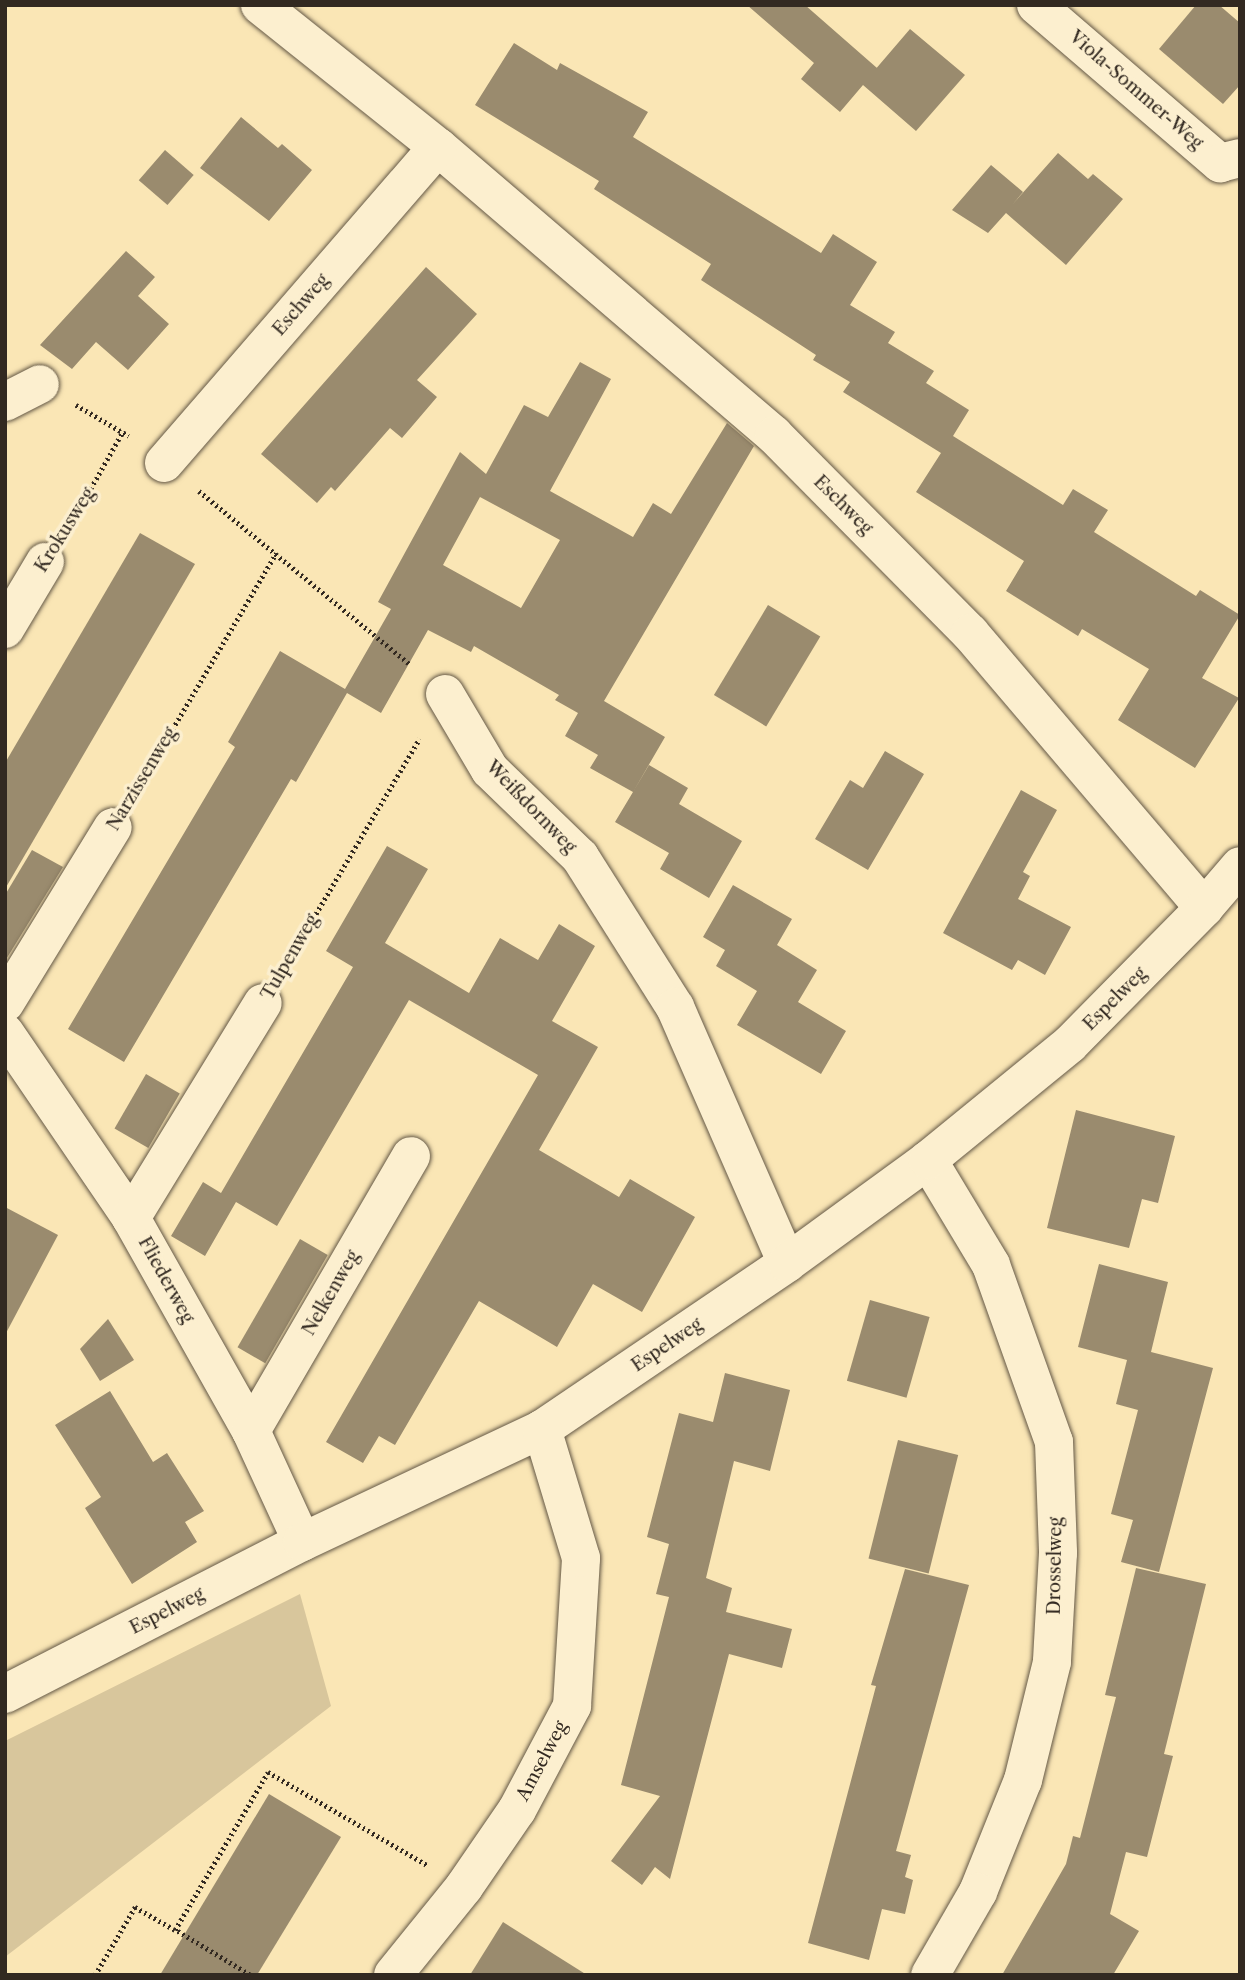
<!DOCTYPE html>
<meta charset="utf-8">
<style>
body{margin:0}
#map{position:relative;width:1245px;height:1980px;overflow:hidden;background:#fae6b5;font-family:"Libre Caslon Text",serif}
div>[style]{position:absolute}
.green>*{inset:0;background:#d8c69c}
.building>*{inset:0;background:#9a8b6e;transform-origin:0 0}
.path>*{height:4.5px;margin-top:-2.25px;transform-origin:0;background:repeating-linear-gradient(90deg,#322921 0 2px,transparent 0 5.5px)}
.roads{filter:drop-shadow(0 0 2px #645846) drop-shadow(0 0 2px #645846)}
.street>*{height:38px;margin:-19px;padding:0 19px;transform-origin:19px;border-radius:19px;background:#fcefcf}
span{translate:-50% -50%;white-space:nowrap;text-align:center;line-height:1.15;-webkit-text-stroke:7px #fcefcf;paint-order:stroke}
.street-label{font-size:18px;color:#322921}
.frame{position:absolute;inset:0;border:7px solid #322921;pointer-events:none}
</style>
<div id="map">
<div class="green">
<div style="clip-path:polygon(300px 1594px,331px 1706px,5px 1957px,5px 1741px)"></div>
</div>
<div class="building">
<div style="clip-path:polygon(747px 5px,805px 5px,877px 68px,868px 78px,910px 29px,965px 75px,916px 131px,863px 85px,840px 112px,801px 79px,814px 63px)"></div>
<div style="clip-path:polygon(1196px 5px,1219px 5px,1240px 23px,1240px 85px,1223px 104px,1159px 49px)"></div>
<div style="clip-path:polygon(514px 43px,557px 70px,560px 63px,648px 112px,633px 137px,821px 253px,833px 234px,877px 262px,850px 305px,895px 332px,888px 343px,934px 371px,926px 383px,969px 410px,953px 436px,1063px 505px,1073px 489px,1108px 510px,1094px 532px,1196px 596px,1200px 590px,1240px 615px,1202px 678px,1239px 698px,1195px 768px,1118px 720px,1149px 669px,1082px 629px,1078px 636px,1006px 591px,1024px 561px,916px 492px,941px 453px,843px 392px,850px 382px,813px 360px,816px 355px,701px 280px,711px 264px,594px 189px,599px 181px,475px 105px)"></div>
<div style="clip-path:polygon(241px 117px,278px 148px,282px 144px,312px 170px,269px 221px,200px 168px)"></div>
<div style="left:165px;top:150px;width:38px;height:40px;rotate:41deg"></div>
<div style="clip-path:polygon(1058px 153px,1088px 179px,1093px 174px,1123px 199px,1066px 265px,1006px 213px,988px 233px,952px 210px,991px 165px,1023px 192px,1012px 205px)"></div>
<div style="clip-path:polygon(126px 251px,155px 277px,138px 296px,169px 324px,128px 370px,96px 342px,72px 369px,40px 345px)"></div>
<div style="clip-path:polygon(426px 267px,477px 314px,417px 380px,437px 397px,402px 438px,390px 428px,335px 491px,331px 487px,317px 503px,261px 454px)"></div>
<div style="clip-path:polygon(evenodd,580px 362px,611px 379px,550px 491px,633px 537px,653px 503px,671px 514px,727px 423px,754px 446px,604px 701px,665px 737px,633px 792px,649px 765px,688px 788px,679px 804px,742px 841px,709px 898px,660px 869px,669px 853px,615px 822px,633px 792px,590px 768px,598px 755px,565px 736px,578px 713px,555px 700px,559px 695px,474px 646px,471px 652px,428px 630px,381px 713px,347px 693px,296px 782px,291px 779px,124px 1062px,68px 1029px,235px 747px,228px 742px,280px 651px,345px 689px,391px 609px,378px 602px,460px 452px,486px 474px,524px 405px,548px 417px,580px 362px,480px 497px,560px 540px,521px 608px,443px 565px,480px 497px)"></div>
<div style="clip-path:polygon(140px 533px,195px 564px,5px 889px,5px 763px)"></div>
<div style="left:768px;top:605px;width:61px;height:105px;rotate:31deg"></div>
<div style="clip-path:polygon(885px 751px,924px 774px,868px 870px,815px 839px,850px 780px,863px 788px)"></div>
<div style="clip-path:polygon(1021px 790px,1057px 810px,1023px 872px,1030px 876px,1018px 899px,1071px 927px,1045px 975px,1018px 960px,1012px 970px,943px 933px)"></div>
<div style="clip-path:polygon(387px 846px,428px 869px,385px 943px,469px 993px,500px 938px,538px 960px,559px 924px,595px 946px,552px 1021px,598px 1047px,539px 1150px,619px 1197px,630px 1179px,695px 1217px,642px 1312px,593px 1284px,557px 1347px,479px 1301px,395px 1445px,379px 1436px,363px 1463px,326px 1442px,538px 1075px,409px 1000px,277px 1226px,236px 1202px,205px 1256px,171px 1236px,203px 1182px,221px 1193px,353px 967px,326px 951px)"></div>
<div style="clip-path:polygon(32px 850px,63px 867px,5px 961px,5px 895px)"></div>
<div style="clip-path:polygon(733px 885px,792px 919px,777px 945px,817px 970px,798px 1002px,846px 1031px,821px 1074px,737px 1025px,757px 991px,716px 966px,725px 950px,703px 937px)"></div>
<div style="left:146px;top:1074px;width:39px;height:63px;rotate:30deg"></div>
<div style="clip-path:polygon(1076px 1110px,1175px 1136px,1158px 1203px,1142px 1199px,1129px 1248px,1047px 1228px)"></div>
<div style="clip-path:polygon(5px 1207px,58px 1235px,5px 1335px)"></div>
<div style="left:300px;top:1239px;width:32px;height:125px;rotate:30deg"></div>
<div style="clip-path:polygon(1099px 1264px,1168px 1282px,1151px 1352px,1213px 1368px,1159px 1572px,1121px 1562px,1133px 1520px,1111px 1514px,1138px 1410px,1116px 1404px,1127px 1360px,1078px 1347px)"></div>
<div style="left:870px;top:1300px;width:62px;height:84px;rotate:16deg"></div>
<div style="clip-path:polygon(108px 1319px,134px 1360px,100px 1381px,80px 1349px)"></div>
<div style="clip-path:polygon(725px 1373px,790px 1390px,770px 1471px,734px 1461px,706px 1578px,732px 1588px,726px 1612px,792px 1629px,782px 1668px,729px 1654px,670px 1879px,655px 1867px,642px 1885px,611px 1861px,660px 1796px,621px 1785px,669px 1597px,656px 1594px,669px 1544px,647px 1537px,679px 1413px,713px 1422px)"></div>
<div style="clip-path:polygon(110px 1391px,153px 1462px,167px 1453px,204px 1511px,185px 1522px,197px 1542px,132px 1584px,85px 1508px,101px 1497px,55px 1425px)"></div>
<div style="left:898px;top:1440px;width:62px;height:122px;rotate:14deg"></div>
<div style="clip-path:polygon(1136px 1568px,1206px 1584px,1164px 1754px,1173px 1756px,1147px 1857px,1126px 1852px,1110px 1914px,1139px 1931px,1113px 1975px,1002px 1975px,1066px 1864px,1073px 1836px,1080px 1838px,1116px 1697px,1105px 1695px)"></div>
<div style="clip-path:polygon(905px 1569px,969px 1585px,896px 1851px,911px 1855px,905px 1877px,913px 1880px,905px 1914px,882px 1909px,869px 1960px,808px 1943px,876px 1686px,871px 1685px)"></div>
<div style="clip-path:polygon(269px 1794px,341px 1837px,257px 1975px,160px 1975px)"></div>
<div style="clip-path:polygon(503px 1922px,587px 1975px,470px 1975px)"></div>
</div>
<div class="path">
<div style="left:76px;top:405px;width:61px;rotate:30.3deg"></div>
<div style="left:199px;top:491px;width:274px;rotate:39.4deg"></div>
<div style="left:69px;top:527px;width:110px;rotate:-60.6deg"></div>
<div style="left:136px;top:791px;width:276px;rotate:-59.5deg"></div>
<div style="left:285px;top:966px;width:264px;rotate:-59.4deg"></div>
<div style="left:95px;top:1975px;width:79px;rotate:-59.5deg"></div>
<div style="left:135px;top:1907px;width:46px;rotate:29.9deg"></div>
<div style="left:250px;top:1975px;width:87px;rotate:-149deg"></div>
<div style="left:175px;top:1930px;width:183px;rotate:-59.5deg"></div>
<div style="left:268px;top:1772px;width:184px;rotate:30.3deg"></div>
</div>
<div class="roads">
<div class="street">
<div style="left:260px;top:5px;width:228px;rotate:38.6deg"></div>
<div style="left:438px;top:147px;width:443px;rotate:40.6deg"></div>
<div style="left:774px;top:435px;width:279px;rotate:45.3deg"></div>
<div style="left:970px;top:633px;width:361px;rotate:49.6deg"></div>
<div style="left:1036px;top:5px;width:243px;rotate:40.7deg"></div>
<div style="left:1220px;top:163px;width:21px;rotate:-14deg"></div>
<div style="left:5px;top:402px;width:39px;rotate:-27deg"></div>
<div style="left:164px;top:463px;width:418px;rotate:-49.1deg"></div>
<div style="left:5px;top:629px;width:78px;rotate:-59.2deg"></div>
<div style="left:445px;top:694px;width:88px;rotate:59.4deg"></div>
<div style="left:490px;top:770px;width:125px;rotate:44deg"></div>
<div style="left:580px;top:857px;width:178px;rotate:57.7deg"></div>
<div style="left:675px;top:1007px;width:279px;rotate:66.4deg"></div>
<div style="left:5px;top:1003px;width:206px;rotate:-58.5deg"></div>
<div style="left:5px;top:1033px;width:224px;rotate:55.7deg"></div>
<div style="left:131px;top:1218px;width:244px;rotate:60.6deg"></div>
<div style="left:251px;top:1431px;width:122px;rotate:65.3deg"></div>
<div style="left:928px;top:1160px;width:122px;rotate:59deg"></div>
<div style="left:991px;top:1265px;width:188px;rotate:70.4deg"></div>
<div style="left:1054px;top:1442px;width:111px;rotate:87.9deg"></div>
<div style="left:1058px;top:1553px;width:109px;rotate:93.2deg"></div>
<div style="left:1052px;top:1662px;width:122px;rotate:103.8deg"></div>
<div style="left:1023px;top:1780px;width:121px;rotate:111.9deg"></div>
<div style="left:978px;top:1892px;width:96px;rotate:120deg"></div>
<div style="left:131px;top:1218px;width:252px;rotate:-58.5deg"></div>
<div style="left:251px;top:1431px;width:318px;rotate:-59.8deg"></div>
<div style="left:5px;top:1694px;width:334px;rotate:-27.1deg"></div>
<div style="left:302px;top:1542px;width:265px;rotate:-25.2deg"></div>
<div style="left:542px;top:1429px;width:296px;rotate:-34.1deg"></div>
<div style="left:787px;top:1263px;width:175px;rotate:-36.1deg"></div>
<div style="left:928px;top:1160px;width:183px;rotate:-39.2deg"></div>
<div style="left:1070px;top:1044px;width:191px;rotate:-45.4deg"></div>
<div style="left:1204px;top:908px;width:55px;rotate:-49.4deg"></div>
<div style="left:393px;top:1975px;width:113px;rotate:-51.1deg"></div>
<div style="left:464px;top:1887px;width:93px;rotate:-55.5deg"></div>
<div style="left:517px;top:1810px;width:118px;rotate:-62.1deg"></div>
<div style="left:572px;top:1706px;width:148px;rotate:-86.5deg"></div>
<div style="left:581px;top:1558px;width:135px;rotate:-106.8deg"></div>
</div>
</div>
<div class="street-label">
<span style="left:1136px;top:90px;rotate:41deg">Viola-Sommer-Weg</span>
<span style="left:301px;top:305px;rotate:-49deg">Eschweg</span>
<span style="left:843px;top:505px;rotate:45deg">Eschweg</span>
<span style="left:65px;top:530px;rotate:-58deg">Krokusweg</span>
<span style="left:142px;top:779px;rotate:-59deg">Narzissenweg</span>
<span style="left:531px;top:807px;rotate:46deg">Weißdornweg</span>
<span style="left:290px;top:957px;rotate:-60deg">Tulpenweg</span>
<span style="left:1115px;top:999px;rotate:-45deg">Espelweg</span>
<span style="left:166px;top:1280px;rotate:61deg">Fliederweg</span>
<span style="left:331px;top:1293px;rotate:-60deg">Nelkenweg</span>
<span style="left:667px;top:1345px;rotate:-34deg">Espelweg</span>
<span style="left:1055px;top:1566px;rotate:-89deg">Drosselweg</span>
<span style="left:167px;top:1611px;rotate:-27deg">Espelweg</span>
<span style="left:542px;top:1761px;rotate:-62deg">Amselweg</span>
</div>
<div class="frame"></div>
</div>
